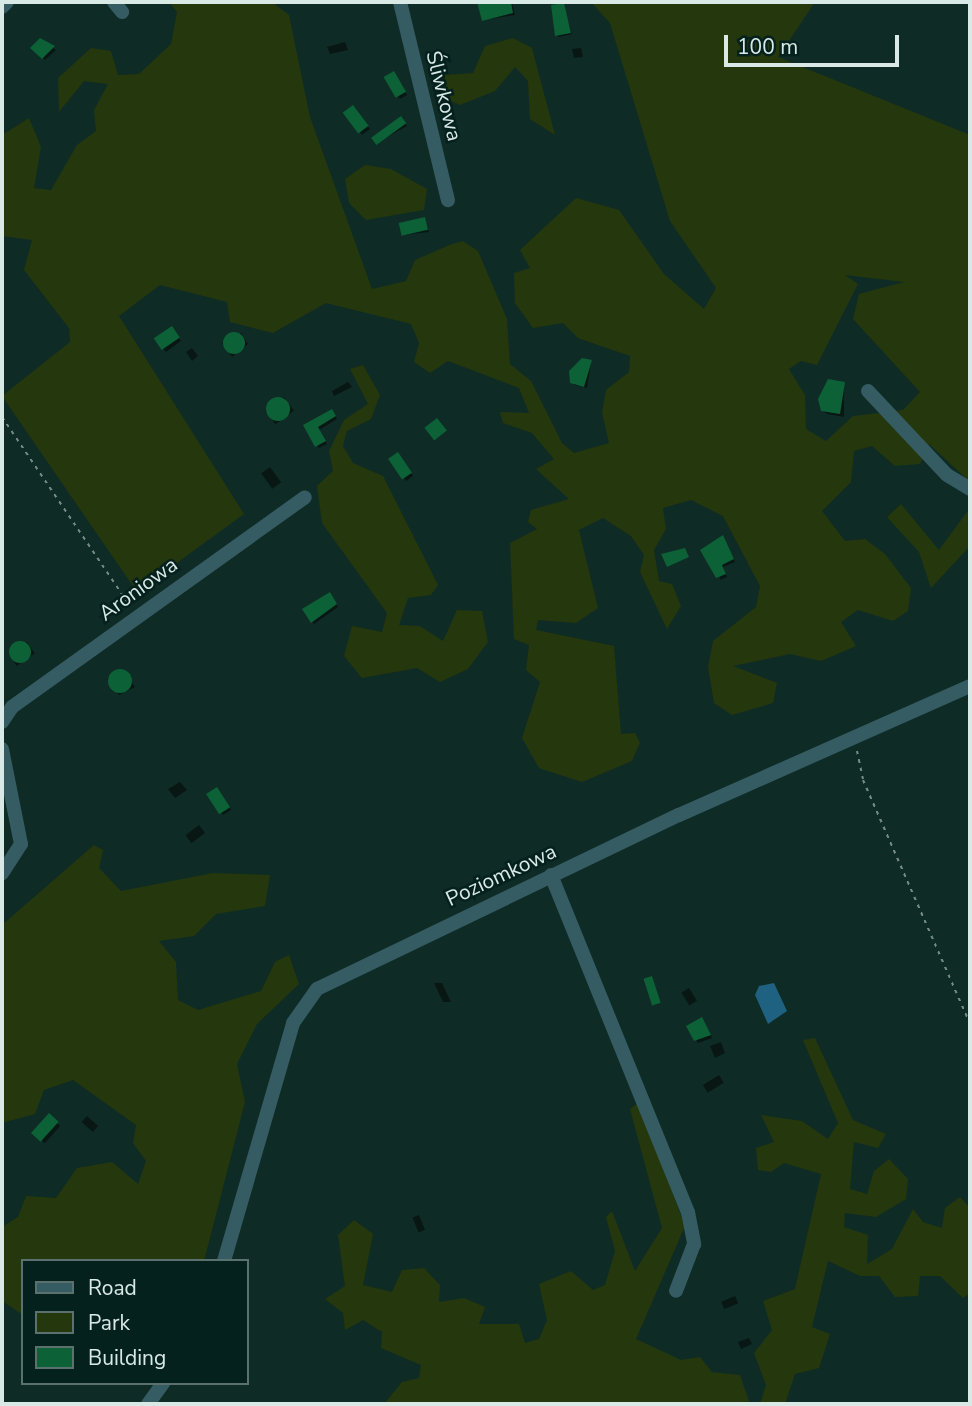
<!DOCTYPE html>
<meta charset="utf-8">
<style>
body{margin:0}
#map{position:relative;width:972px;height:1406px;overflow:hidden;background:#0f2b26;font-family:"Nunito Sans",sans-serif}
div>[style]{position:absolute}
.green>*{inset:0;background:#25370c}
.water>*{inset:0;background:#1f6180}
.shadow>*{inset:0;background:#0007;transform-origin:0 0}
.building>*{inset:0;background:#0c6136;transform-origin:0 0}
.round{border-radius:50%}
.path>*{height:2px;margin-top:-1px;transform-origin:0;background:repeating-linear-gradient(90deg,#778c88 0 3.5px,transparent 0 8.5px)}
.minor>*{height:14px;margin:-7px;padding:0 7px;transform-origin:7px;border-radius:7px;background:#345c62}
span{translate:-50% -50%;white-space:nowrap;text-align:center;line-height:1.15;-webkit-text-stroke:5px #05211d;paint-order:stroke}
.street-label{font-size:21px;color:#d9e9e6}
.frame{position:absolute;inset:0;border:4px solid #d9e9e6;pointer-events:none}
.legend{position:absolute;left:21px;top:1259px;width:228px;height:126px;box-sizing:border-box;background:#05211d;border:2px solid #5a716d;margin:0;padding:9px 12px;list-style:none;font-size:21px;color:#d9e9e6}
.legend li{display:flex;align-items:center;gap:14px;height:35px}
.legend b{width:35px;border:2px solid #5a716d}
.scale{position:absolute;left:724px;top:35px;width:175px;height:32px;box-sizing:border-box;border:4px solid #d9e9e6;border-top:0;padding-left:9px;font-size:21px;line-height:24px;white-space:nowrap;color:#d9e9e6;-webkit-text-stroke:5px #05211d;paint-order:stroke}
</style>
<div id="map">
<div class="green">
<div style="clip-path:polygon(evenodd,169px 2px,272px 2px,289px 15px,310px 117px,372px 289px,406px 281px,415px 260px,452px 244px,463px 241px,478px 251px,507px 319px,510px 364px,531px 381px,562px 443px,574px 453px,609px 443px,602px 413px,606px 390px,629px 372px,630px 356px,578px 338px,563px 323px,533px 328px,515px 303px,514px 273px,530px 268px,520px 250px,576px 198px,619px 210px,664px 274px,704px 309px,716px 288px,670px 221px,610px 23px,591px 2px,815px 2px,778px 57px,970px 135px,970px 482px,929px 444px,920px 464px,895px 466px,872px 446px,854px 451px,851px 482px,822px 511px,845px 541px,865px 539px,885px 554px,911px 588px,908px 611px,893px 621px,858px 610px,841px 622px,856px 646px,821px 661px,790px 654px,733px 666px,777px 683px,773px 703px,732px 715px,714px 703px,708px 667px,713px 641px,756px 607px,760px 586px,723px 516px,691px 500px,663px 508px,666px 529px,654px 550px,659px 581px,672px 584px,681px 606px,667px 629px,640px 572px,644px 555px,631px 536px,603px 518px,579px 530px,598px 608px,576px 623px,538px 620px,536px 630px,614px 646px,621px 734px,635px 733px,640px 743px,632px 761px,582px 782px,539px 768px,522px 738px,540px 682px,526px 670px,529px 645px,514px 639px,510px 543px,537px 529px,528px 522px,531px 510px,569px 499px,536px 469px,554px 459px,532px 433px,503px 423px,500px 412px,529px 413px,519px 388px,448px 361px,430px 373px,414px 362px,419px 343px,411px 324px,326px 303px,273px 333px,230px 322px,227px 302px,160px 285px,119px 316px,244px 514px,137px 592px,2px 396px,70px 342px,69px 328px,24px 270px,32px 240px,2px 236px,2px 135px,29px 118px,41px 147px,34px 188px,51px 190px,77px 145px,96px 131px,94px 110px,108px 84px,84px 81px,59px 112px,58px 78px,91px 48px,111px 51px,118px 75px,139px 74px,171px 44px,177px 12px,169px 2px,845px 275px,904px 282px,859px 294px,853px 319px,920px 392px,903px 410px,853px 416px,826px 441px,806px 429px,805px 395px,789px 369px,801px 361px,817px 365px,858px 284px,845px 275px)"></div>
<div style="clip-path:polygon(513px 38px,532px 48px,555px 135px,530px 119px,528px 81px,515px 67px,495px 91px,460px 105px,441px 97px,445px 75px,473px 73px,485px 46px)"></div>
<div style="clip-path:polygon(365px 165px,391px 169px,427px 189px,424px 210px,366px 220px,349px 203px,345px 179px)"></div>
<div style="clip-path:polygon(363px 365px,380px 395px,371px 419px,347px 431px,343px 446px,353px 463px,383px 476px,438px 585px,431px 595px,408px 598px,399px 625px,420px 626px,443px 641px,457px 610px,482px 611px,488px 642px,468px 669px,440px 682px,417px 668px,362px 678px,344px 656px,352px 626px,382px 632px,387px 613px,322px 523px,317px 486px,333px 471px,329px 451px,344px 420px,368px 404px,350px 369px)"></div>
<div style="clip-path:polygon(901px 504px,939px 550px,970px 508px,970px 546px,931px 588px,919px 552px,887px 517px)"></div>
<div style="clip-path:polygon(94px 845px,103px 850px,99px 868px,121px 891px,213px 873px,270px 875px,265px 906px,216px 914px,194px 936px,159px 941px,176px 962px,178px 1000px,198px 1010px,261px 991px,275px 962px,289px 955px,299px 984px,257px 1024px,237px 1064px,245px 1102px,204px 1261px,23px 1261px,23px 1315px,2px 1301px,2px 1227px,18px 1217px,26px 1196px,56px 1198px,77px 1168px,112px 1162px,138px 1184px,146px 1161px,133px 1143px,136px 1125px,73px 1080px,44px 1090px,35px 1114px,2px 1123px,2px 925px)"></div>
<div style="clip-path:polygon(815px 1038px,853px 1120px,886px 1134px,878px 1148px,854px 1142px,850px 1189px,867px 1194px,874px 1171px,889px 1159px,908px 1179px,906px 1199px,876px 1217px,845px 1213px,844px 1227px,868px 1235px,867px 1264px,892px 1249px,913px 1209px,923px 1222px,942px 1228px,945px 1208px,960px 1197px,970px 1208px,970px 1293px,963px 1298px,940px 1276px,920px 1276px,918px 1296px,895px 1297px,879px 1276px,860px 1276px,828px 1261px,812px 1327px,830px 1334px,819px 1368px,795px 1374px,785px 1404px,760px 1404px,766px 1385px,754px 1353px,772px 1330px,763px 1301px,795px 1289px,821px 1174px,784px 1163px,771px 1172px,758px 1170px,756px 1148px,774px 1142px,761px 1115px,802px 1121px,828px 1139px,838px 1123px,803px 1040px)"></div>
<div style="clip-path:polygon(638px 1103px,685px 1226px,636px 1339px,681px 1360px,700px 1357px,712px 1372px,740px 1375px,750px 1404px,384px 1404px,402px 1382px,419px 1378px,421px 1365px,381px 1348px,382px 1332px,363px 1320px,345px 1330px,343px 1313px,325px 1299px,345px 1286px,338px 1235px,354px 1220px,373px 1234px,363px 1285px,392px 1292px,402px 1270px,424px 1268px,440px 1285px,439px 1302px,464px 1298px,485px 1307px,479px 1324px,519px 1324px,525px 1343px,539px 1339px,547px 1320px,539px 1284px,571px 1271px,593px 1290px,605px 1285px,615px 1251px,606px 1217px,612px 1211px,635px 1271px,662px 1228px,630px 1109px)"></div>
</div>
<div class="water">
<div style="clip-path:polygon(774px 983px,787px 1011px,768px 1024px,755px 995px,759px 986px)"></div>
</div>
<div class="shadow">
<div style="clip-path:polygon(512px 2px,515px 15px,483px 20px,479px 3px)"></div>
<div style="clip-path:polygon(563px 5px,572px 34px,559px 37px,557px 35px)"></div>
<div style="clip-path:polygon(40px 40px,56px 50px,45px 60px,32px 48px)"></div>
<div style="clip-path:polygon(345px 42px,348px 50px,330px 54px,327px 47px)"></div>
<div style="clip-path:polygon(581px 48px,583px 57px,574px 58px,572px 49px)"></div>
<div style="clip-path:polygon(396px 76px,407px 95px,400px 99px,398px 96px)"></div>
<div style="clip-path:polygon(355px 110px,370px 129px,362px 135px,360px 132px)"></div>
<div style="clip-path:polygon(403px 121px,407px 126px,376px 143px)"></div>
<div style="clip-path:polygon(424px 219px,429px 232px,403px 235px)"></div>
<div style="clip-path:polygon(174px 331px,181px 341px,166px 352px,156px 339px)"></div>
<div style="clip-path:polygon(241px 333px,248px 344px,232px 357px,222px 343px)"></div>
<div style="clip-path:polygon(192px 348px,198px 356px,192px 361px,186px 352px)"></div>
<div style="clip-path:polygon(591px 362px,587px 388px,574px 385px,572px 382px)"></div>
<div style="clip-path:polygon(348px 382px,352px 387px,334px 396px,332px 391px)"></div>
<div style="clip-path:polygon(844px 384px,844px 417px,827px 414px,822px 410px)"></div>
<div style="left:284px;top:397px;width:17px;height:23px;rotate:54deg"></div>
<div style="clip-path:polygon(334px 413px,337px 419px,319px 430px,327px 444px,319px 448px,305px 426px)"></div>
<div style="clip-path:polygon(400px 456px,413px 476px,406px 481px,390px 459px)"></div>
<div style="left:270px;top:467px;width:19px;height:11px;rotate:54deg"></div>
<div style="clip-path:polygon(723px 537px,735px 562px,723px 567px,727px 577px,720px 580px)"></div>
<div style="clip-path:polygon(332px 597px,338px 607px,314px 624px,312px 622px)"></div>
<div style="left:27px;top:642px;width:14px;height:22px;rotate:56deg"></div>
<div style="clip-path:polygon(123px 670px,135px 687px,119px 695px,107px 679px)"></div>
<div style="clip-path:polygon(180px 782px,187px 790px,175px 798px,168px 789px)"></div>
<div style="clip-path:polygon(219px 791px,231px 810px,223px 815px,209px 794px)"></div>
<div style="left:199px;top:825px;width:10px;height:17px;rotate:53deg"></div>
<div style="clip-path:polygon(434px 983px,442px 983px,451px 1002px,443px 1002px)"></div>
<div style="left:689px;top:988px;width:15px;height:9px;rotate:58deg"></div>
<div style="clip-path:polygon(704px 1022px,712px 1038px,698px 1043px,696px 1040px)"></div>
<div style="clip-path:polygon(721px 1042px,725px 1053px,715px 1058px,710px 1046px)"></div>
<div style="left:719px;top:1075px;width:9px;height:19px;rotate:58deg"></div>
<div style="left:49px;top:1116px;width:15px;height:23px;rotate:42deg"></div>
<div style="left:87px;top:1116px;width:15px;height:8px;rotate:42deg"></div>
<div style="left:419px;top:1215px;width:16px;height:7px;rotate:68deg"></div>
<div style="left:735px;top:1296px;width:8px;height:15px;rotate:67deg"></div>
<div style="clip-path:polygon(749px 1338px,752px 1344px,741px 1349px,738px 1342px)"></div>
</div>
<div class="building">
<div style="clip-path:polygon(477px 2px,511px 2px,513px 13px,482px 21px)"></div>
<div style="clip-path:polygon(564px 3px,571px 33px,555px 36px,551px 5px)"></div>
<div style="clip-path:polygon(40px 38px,55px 46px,42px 59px,30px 48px)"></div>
<div style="left:394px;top:71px;width:24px;height:12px;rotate:60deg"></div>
<div style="left:353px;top:105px;width:26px;height:13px;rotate:53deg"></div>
<div style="left:401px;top:116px;width:9px;height:37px;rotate:54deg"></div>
<div style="left:425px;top:217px;width:13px;height:27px;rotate:77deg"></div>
<div style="left:172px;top:326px;width:14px;height:22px;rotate:56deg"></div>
<div class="round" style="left:223px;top:332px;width:22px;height:22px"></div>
<div style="clip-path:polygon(582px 358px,592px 360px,584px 387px,570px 383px,569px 371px)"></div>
<div style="clip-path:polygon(828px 379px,845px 382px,840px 414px,821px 411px,818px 399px)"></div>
<div class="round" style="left:266px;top:397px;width:24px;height:24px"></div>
<div style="clip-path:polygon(332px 409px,336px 416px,318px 427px,326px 441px,315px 447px,303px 425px)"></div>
<div style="left:437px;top:418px;width:16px;height:16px;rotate:52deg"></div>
<div style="left:398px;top:452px;width:25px;height:12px;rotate:56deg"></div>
<div style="clip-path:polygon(723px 535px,734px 559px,722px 565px,726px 574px,716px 578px,700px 550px)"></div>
<div style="clip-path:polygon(685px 548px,689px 557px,667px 567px,661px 554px)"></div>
<div style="clip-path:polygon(330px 592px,337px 604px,311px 623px,302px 609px)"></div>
<div class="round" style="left:9px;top:641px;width:22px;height:22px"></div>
<div class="round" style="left:108px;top:669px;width:24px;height:24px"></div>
<div style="left:217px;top:787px;width:24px;height:13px;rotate:57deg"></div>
<div style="left:652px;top:976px;width:28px;height:9px;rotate:72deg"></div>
<div style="clip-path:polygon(702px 1017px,711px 1035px,694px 1041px,686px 1026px)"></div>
<div style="left:49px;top:1113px;width:13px;height:27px;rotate:42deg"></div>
</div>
<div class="path">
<div style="left:2px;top:417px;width:228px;rotate:55.9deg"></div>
<div style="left:857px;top:751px;width:30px;rotate:78deg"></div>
<div style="left:863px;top:780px;width:266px;rotate:66.3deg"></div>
</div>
<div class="minor">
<div style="left:114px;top:2px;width:13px;rotate:51deg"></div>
<div style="left:400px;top:2px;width:204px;rotate:76.4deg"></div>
<div style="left:2px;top:7px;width:7px;rotate:-45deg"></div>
<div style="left:868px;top:391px;width:115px;rotate:46.8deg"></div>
<div style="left:947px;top:475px;width:27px;rotate:31deg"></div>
<div style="left:2px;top:722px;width:18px;rotate:-56deg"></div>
<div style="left:12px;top:707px;width:360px;rotate:-35.6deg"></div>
<div style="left:2px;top:749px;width:97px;rotate:78.7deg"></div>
<div style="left:21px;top:844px;width:35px;rotate:123deg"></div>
<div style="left:551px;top:875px;width:364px;rotate:67.9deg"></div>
<div style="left:688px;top:1212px;width:33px;rotate:79deg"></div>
<div style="left:694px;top:1244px;width:50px;rotate:111deg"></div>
<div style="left:224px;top:1261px;width:248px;rotate:-73.8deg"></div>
<div style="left:293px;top:1023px;width:42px;rotate:-54.8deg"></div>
<div style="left:317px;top:989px;width:402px;rotate:-25.7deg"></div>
<div style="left:679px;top:815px;width:318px;rotate:-23.9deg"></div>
<div style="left:148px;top:1404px;width:26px;rotate:-54deg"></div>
</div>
<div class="street-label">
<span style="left:444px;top:96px;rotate:76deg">Śliwkowa</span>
<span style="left:138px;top:589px;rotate:-36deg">Aroniowa</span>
<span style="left:501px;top:875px;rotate:-25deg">Poziomkowa</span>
</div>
<div class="frame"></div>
<ul class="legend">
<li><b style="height:9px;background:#345c62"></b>Road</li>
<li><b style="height:19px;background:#25370c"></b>Park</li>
<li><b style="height:19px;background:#0c6136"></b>Building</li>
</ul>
<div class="scale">100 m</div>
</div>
